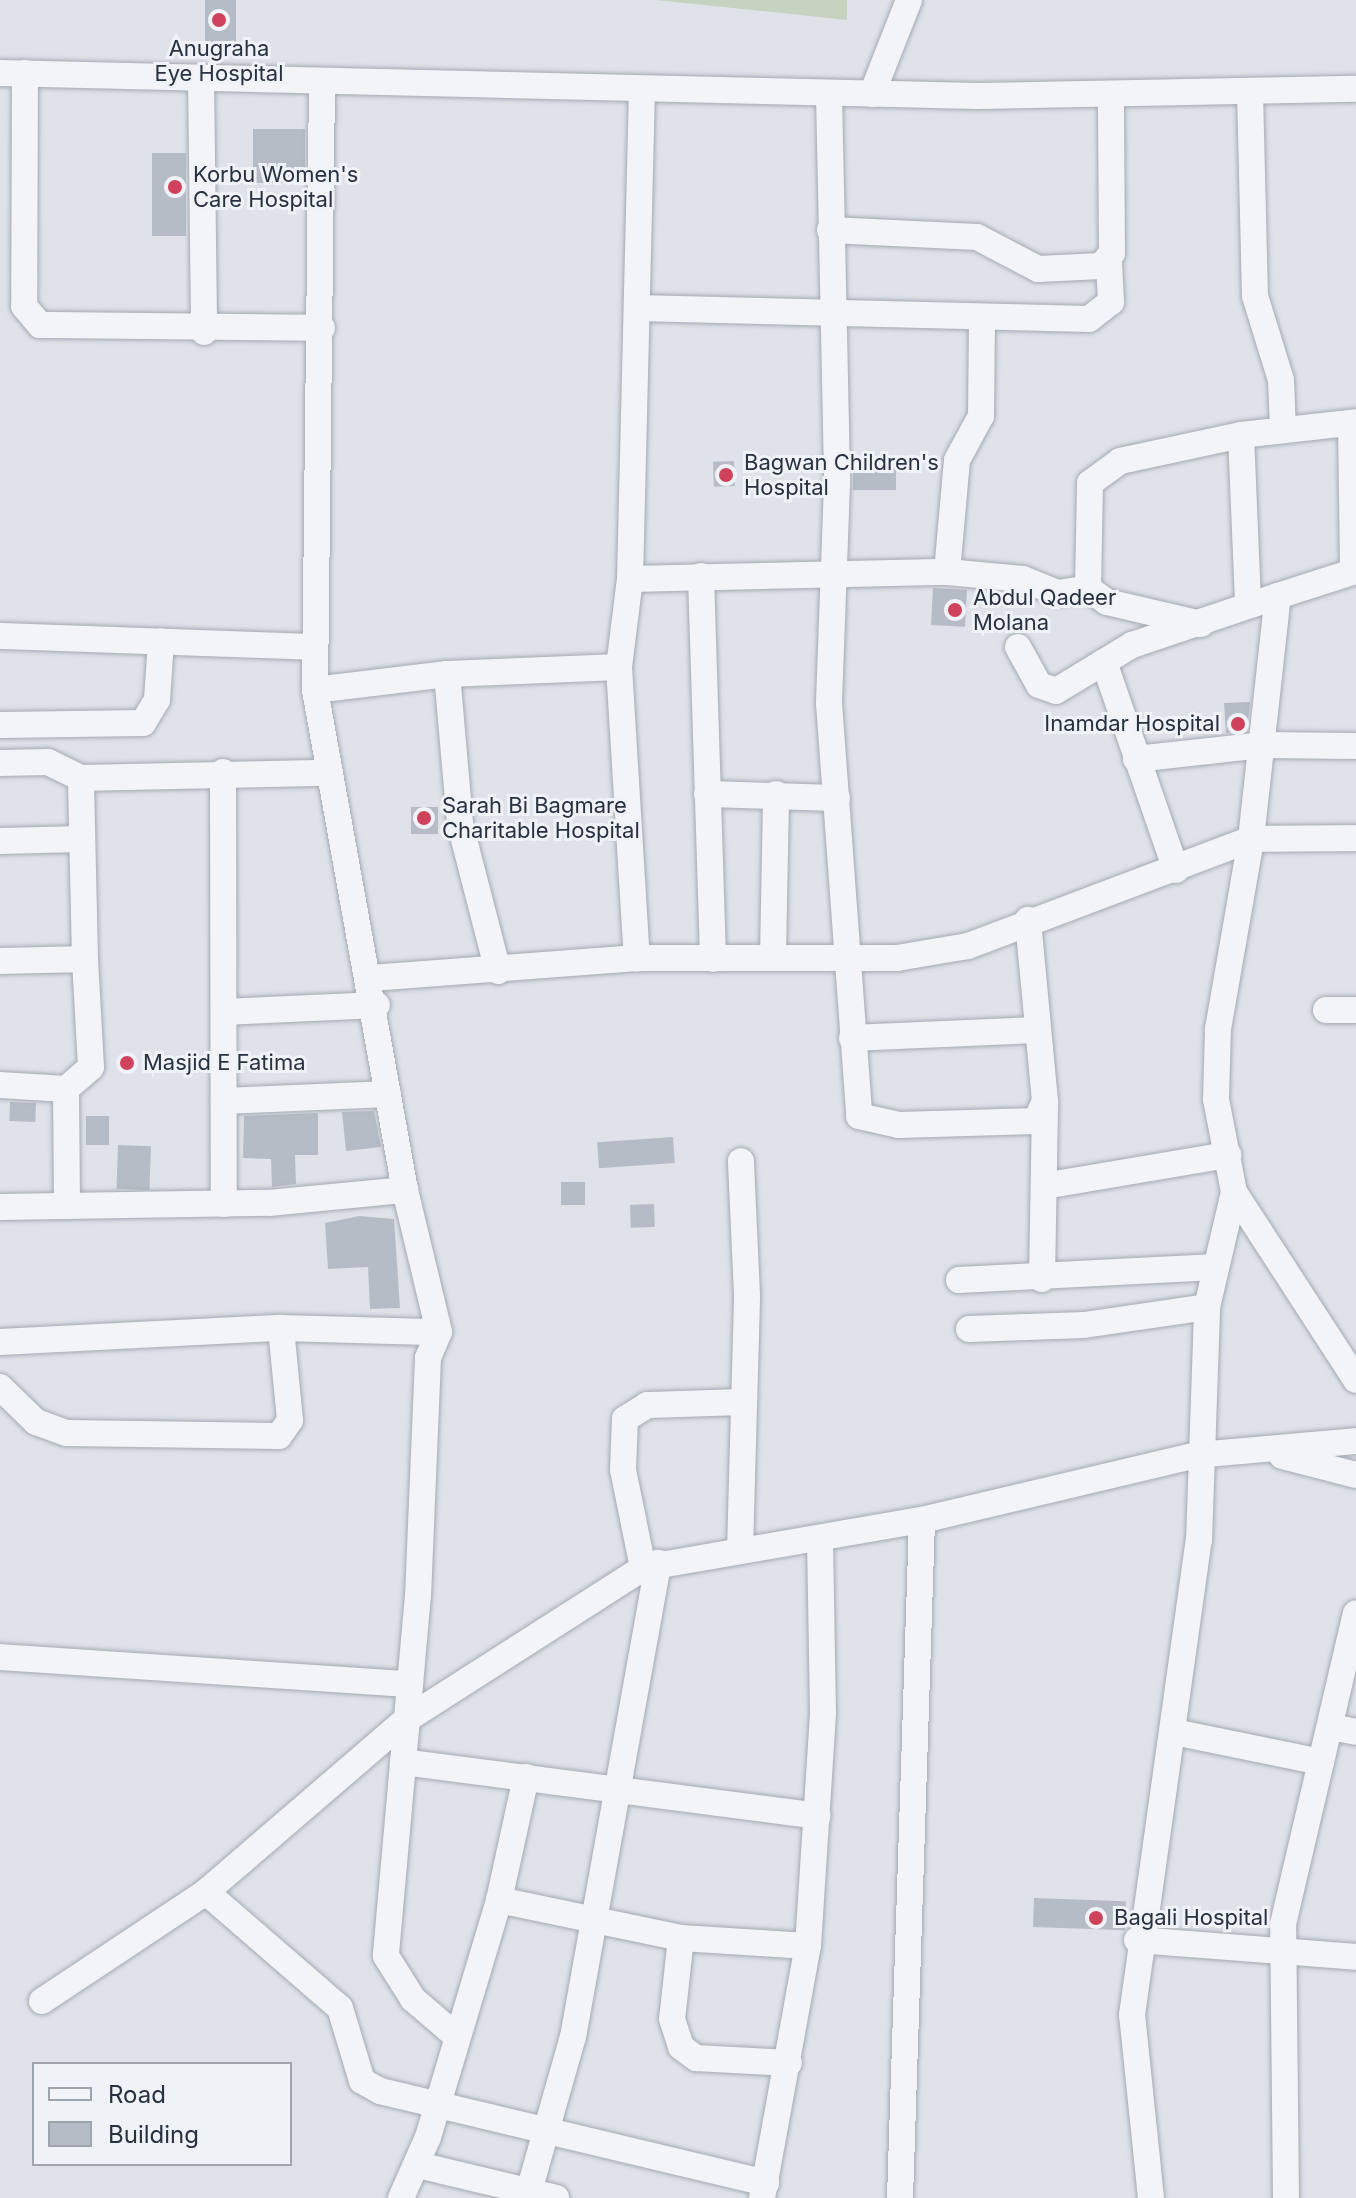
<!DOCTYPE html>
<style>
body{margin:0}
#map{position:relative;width:1356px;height:2198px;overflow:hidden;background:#dfe3e9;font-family:Inter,sans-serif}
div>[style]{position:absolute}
.green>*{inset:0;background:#c5d3c0}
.building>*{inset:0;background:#b6bcc5;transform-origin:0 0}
.roads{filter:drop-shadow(0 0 2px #a4aab3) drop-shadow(0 0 2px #a4aab3)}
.minor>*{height:26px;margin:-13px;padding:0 13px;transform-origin:13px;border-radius:13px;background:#f2f4f7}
.dots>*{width:22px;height:22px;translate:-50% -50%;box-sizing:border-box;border:4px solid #eff2f6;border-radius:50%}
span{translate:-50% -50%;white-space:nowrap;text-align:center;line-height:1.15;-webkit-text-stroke:6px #eff2f6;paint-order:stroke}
.poi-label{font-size:22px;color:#283140}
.left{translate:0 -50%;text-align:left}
.right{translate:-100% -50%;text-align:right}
.legend{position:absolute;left:32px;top:2062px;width:260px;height:104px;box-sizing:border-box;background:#eff2f6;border:2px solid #9fa5ad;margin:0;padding:10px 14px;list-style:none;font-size:24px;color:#283140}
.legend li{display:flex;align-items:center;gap:16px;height:40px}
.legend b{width:40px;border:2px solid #9fa5ad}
</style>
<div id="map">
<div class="green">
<div style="clip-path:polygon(656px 0,847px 0,847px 20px)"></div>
</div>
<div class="building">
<div style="left:205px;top:0;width:31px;height:45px"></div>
<div style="left:305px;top:129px;width:54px;height:52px;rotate:90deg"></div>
<div style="left:152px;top:153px;width:34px;height:83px"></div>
<div style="left:734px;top:461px;width:25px;height:21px;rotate:88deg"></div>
<div style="left:853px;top:468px;width:43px;height:22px"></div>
<div style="left:933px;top:588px;width:34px;height:37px;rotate:3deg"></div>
<div style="clip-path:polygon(1250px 702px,1247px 731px,1226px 733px,1224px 703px)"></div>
<div style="left:411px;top:807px;width:27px;height:27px"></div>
<div style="left:10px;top:1102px;width:26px;height:19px;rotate:2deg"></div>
<div style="clip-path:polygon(374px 1111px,381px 1147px,346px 1151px,342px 1112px)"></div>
<div style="clip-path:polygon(318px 1113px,318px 1155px,295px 1155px,296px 1184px,272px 1187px,271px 1159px,243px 1158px,244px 1116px)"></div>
<div style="left:86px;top:1116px;width:23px;height:29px"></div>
<div style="left:673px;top:1137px;width:26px;height:76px;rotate:86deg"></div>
<div style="left:118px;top:1145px;width:33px;height:44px;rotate:2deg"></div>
<div style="left:561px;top:1182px;width:24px;height:23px"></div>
<div style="left:654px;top:1204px;width:23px;height:24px;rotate:88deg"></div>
<div style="clip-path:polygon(359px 1216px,394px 1219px,400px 1308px,370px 1309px,368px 1267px,328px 1269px,325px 1223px)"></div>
<div style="left:1034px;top:1898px;width:92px;height:29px;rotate:2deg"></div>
</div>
<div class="roads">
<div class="minor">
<div style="left:0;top:73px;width:977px;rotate:1.35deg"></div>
<div style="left:977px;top:96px;width:379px;rotate:-1.1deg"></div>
<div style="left:25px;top:73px;width:233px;rotate:90.2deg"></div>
<div style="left:24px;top:306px;width:25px;rotate:50deg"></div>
<div style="left:40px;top:325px;width:282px;rotate:0.6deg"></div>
<div style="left:201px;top:77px;width:255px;rotate:89.3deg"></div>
<div style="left:322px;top:81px;width:609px;rotate:90.66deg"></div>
<div style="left:315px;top:690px;width:508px;rotate:79.8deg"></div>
<div style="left:405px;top:1190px;width:146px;rotate:76.5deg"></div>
<div style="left:439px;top:1332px;width:28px;rotate:113deg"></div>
<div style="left:428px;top:1358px;width:237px;rotate:92.4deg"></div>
<div style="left:418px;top:1595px;width:362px;rotate:95.1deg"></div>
<div style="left:386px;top:1956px;width:51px;rotate:57.9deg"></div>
<div style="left:413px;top:1999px;width:54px;rotate:40.5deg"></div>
<div style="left:1250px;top:92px;width:204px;rotate:88.6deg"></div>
<div style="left:1255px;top:296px;width:88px;rotate:72.8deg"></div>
<div style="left:1281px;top:380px;width:49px;rotate:87.7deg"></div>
<div style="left:829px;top:93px;width:391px;rotate:88.8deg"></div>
<div style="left:837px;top:484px;width:219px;rotate:92.1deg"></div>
<div style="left:829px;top:703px;width:414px;rotate:85.8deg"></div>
<div style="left:859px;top:1116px;width:41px;rotate:12.7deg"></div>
<div style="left:899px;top:1125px;width:137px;rotate:-1.7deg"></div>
<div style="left:1036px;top:1121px;width:22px;rotate:-66deg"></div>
<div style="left:1045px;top:1101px;width:182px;rotate:-95.4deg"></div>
<div style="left:872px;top:94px;width:101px;rotate:-68.5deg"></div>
<div style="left:830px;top:230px;width:147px;rotate:2.7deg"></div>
<div style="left:977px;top:237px;width:69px;rotate:27.7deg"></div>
<div style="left:1038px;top:269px;width:63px;rotate:-2.7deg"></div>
<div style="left:1101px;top:266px;width:17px;rotate:-50deg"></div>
<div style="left:1112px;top:253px;width:159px;rotate:-90.4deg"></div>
<div style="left:637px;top:308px;width:452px;rotate:1.4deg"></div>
<div style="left:1089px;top:319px;width:28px;rotate:-38deg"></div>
<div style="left:1111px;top:302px;width:40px;rotate:-92.9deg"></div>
<div style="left:1351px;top:423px;width:148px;rotate:89.2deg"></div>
<div style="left:1241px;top:435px;width:168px;rotate:87.6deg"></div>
<div style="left:947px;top:572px;width:112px;rotate:-84.9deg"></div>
<div style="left:957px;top:460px;width:50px;rotate:-61.4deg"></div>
<div style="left:981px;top:416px;width:98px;rotate:-89.4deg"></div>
<div style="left:701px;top:576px;width:383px;rotate:88.2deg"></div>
<div style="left:630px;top:579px;width:317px;rotate:-1.3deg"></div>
<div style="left:947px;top:572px;width:76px;rotate:5.3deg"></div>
<div style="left:1023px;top:579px;width:38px;rotate:22deg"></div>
<div style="left:1058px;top:593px;width:30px;rotate:-9deg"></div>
<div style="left:1201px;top:624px;width:97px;rotate:-166.8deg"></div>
<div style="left:1107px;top:602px;width:24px;rotate:-144deg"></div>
<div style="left:1088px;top:588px;width:105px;rotate:-88.9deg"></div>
<div style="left:1090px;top:483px;width:37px;rotate:-36deg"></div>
<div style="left:1120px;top:461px;width:124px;rotate:-12.1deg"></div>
<div style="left:1241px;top:435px;width:116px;rotate:-6.4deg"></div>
<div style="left:0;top:636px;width:313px;rotate:2deg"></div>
<div style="left:1018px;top:647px;width:43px;rotate:61.1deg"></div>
<div style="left:1039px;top:685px;width:18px;rotate:19deg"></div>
<div style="left:1056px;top:691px;width:89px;rotate:-31.2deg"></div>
<div style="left:1132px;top:645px;width:154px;rotate:-18.6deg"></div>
<div style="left:1104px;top:662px;width:220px;rotate:70.9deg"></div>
<div style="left:619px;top:667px;width:89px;rotate:-82.9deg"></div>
<div style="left:630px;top:579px;width:490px;rotate:-88.6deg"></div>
<div style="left:447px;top:674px;width:151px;rotate:85deg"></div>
<div style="left:460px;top:824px;width:152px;rotate:75.5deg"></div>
<div style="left:315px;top:690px;width:133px;rotate:-6.9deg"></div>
<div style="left:447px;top:674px;width:172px;rotate:-2.3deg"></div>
<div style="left:619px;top:667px;width:292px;rotate:86.5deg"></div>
<div style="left:0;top:725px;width:143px;rotate:-0.8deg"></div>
<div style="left:143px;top:723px;width:27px;rotate:-59deg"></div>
<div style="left:157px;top:700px;width:59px;rotate:-86.1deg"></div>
<div style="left:1136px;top:759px;width:127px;rotate:-6.3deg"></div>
<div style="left:1262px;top:745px;width:94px;rotate:0.6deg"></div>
<div style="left:0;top:763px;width:48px;rotate:-1.2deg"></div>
<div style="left:48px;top:762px;width:37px;rotate:26deg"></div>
<div style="left:223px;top:772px;width:432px;rotate:89.9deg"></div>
<div style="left:707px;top:794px;width:130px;rotate:1.8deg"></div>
<div style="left:0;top:841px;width:82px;rotate:-1.4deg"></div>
<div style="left:773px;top:956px;width:162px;rotate:-88.9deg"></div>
<div style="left:0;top:961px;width:85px;rotate:-1.3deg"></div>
<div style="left:85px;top:959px;width:181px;rotate:-91.3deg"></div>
<div style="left:81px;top:778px;width:246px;rotate:-1.2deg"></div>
<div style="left:371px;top:978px;width:267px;rotate:-4.3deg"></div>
<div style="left:637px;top:958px;width:260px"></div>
<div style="left:897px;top:958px;width:72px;rotate:-9.6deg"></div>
<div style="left:968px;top:946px;width:303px;rotate:-20.7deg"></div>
<div style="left:1251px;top:839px;width:105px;rotate:-0.5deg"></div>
<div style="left:1326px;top:1010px;width:30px"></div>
<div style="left:224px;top:1012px;width:153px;rotate:-2.6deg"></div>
<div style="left:852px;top:1038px;width:184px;rotate:-2.5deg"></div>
<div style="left:0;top:1085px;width:66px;rotate:3.5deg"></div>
<div style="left:66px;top:1089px;width:33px;rotate:-41deg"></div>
<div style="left:91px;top:1067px;width:108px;rotate:-93.2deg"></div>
<div style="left:66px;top:1089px;width:117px;rotate:89.5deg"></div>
<div style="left:224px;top:1101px;width:164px;rotate:-2.4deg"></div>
<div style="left:1044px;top:1186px;width:187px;rotate:-9.6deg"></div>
<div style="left:1234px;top:1192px;width:224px;rotate:57deg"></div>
<div style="left:0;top:1207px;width:269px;rotate:-0.9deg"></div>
<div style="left:269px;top:1203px;width:137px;rotate:-5.5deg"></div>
<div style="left:1042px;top:1279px;width:177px;rotate:-89deg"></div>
<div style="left:959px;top:1280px;width:257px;rotate:-2.9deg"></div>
<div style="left:969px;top:1329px;width:115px;rotate:-2deg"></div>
<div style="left:1084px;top:1325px;width:124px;rotate:-8.3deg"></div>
<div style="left:0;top:1342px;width:281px;rotate:-2.9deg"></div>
<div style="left:281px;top:1328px;width:158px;rotate:1.5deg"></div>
<div style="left:0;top:1387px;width:50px;rotate:44.2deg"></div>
<div style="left:36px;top:1422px;width:33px;rotate:20deg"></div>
<div style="left:67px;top:1433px;width:212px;rotate:0.8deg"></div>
<div style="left:279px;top:1436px;width:19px;rotate:-55deg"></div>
<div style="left:290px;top:1420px;width:92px;rotate:-95.6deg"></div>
<div style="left:1282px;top:1456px;width:76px;rotate:14.4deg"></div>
<div style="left:740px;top:1550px;width:255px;rotate:-88.4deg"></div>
<div style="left:747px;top:1295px;width:134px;rotate:-92.6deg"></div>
<div style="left:643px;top:1568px;width:100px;rotate:-101.5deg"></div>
<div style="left:623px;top:1470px;width:51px;rotate:-87.8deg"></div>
<div style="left:625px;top:1419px;width:26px;rotate:-32deg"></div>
<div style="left:647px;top:1405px;width:97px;rotate:-1.8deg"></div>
<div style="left:0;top:1657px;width:411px;rotate:3.8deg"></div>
<div style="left:1331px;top:1727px;width:25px;rotate:11deg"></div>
<div style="left:1174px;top:1732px;width:150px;rotate:11.5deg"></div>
<div style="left:403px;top:1762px;width:418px;rotate:7.4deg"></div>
<div style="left:206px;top:1892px;width:177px;rotate:40.9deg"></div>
<div style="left:340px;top:2008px;width:76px;rotate:73.2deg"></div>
<div style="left:362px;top:2081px;width:21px;rotate:29deg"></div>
<div style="left:380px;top:2091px;width:397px;rotate:13.4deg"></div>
<div style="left:499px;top:1900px;width:126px;rotate:-77.6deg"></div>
<div style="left:681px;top:1938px;width:81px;rotate:96.3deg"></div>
<div style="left:672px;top:2019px;width:29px;rotate:72deg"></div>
<div style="left:681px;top:2047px;width:19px;rotate:36deg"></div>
<div style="left:696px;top:2058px;width:93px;rotate:3.1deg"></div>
<div style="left:1137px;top:1940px;width:220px;rotate:4.4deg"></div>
<div style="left:42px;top:2001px;width:197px;rotate:-33.6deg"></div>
<div style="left:206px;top:1892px;width:265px;rotate:-40.7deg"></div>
<div style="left:407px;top:1719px;width:280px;rotate:-32.6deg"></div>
<div style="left:643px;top:1568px;width:283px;rotate:-9.8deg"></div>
<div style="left:922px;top:1520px;width:283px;rotate:-13.3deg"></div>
<div style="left:1197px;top:1455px;width:160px;rotate:-5deg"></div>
<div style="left:418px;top:2165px;width:142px;rotate:13.4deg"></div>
<div style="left:529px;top:2191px;width:160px;rotate:-74.1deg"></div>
<div style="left:573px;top:2037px;width:482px;rotate:-79.8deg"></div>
<div style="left:401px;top:2198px;width:67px;rotate:-66.1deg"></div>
<div style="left:428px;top:2137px;width:247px;rotate:-73.3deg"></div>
<div style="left:499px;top:1900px;width:186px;rotate:11.8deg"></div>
<div style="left:681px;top:1938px;width:127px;rotate:3.6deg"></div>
<div style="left:762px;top:2198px;width:256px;rotate:-79.7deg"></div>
<div style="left:808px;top:1946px;width:234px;rotate:-86.3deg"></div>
<div style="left:823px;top:1712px;width:171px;rotate:-91deg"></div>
<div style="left:900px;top:2198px;width:678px;rotate:-88.14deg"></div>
<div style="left:1151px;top:2198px;width:184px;rotate:-95.9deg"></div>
<div style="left:1132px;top:2015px;width:479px;rotate:-82deg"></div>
<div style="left:1199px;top:1541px;width:234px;rotate:-88deg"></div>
<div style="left:1207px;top:1307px;width:118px;rotate:-76.8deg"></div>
<div style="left:1234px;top:1192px;width:95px;rotate:-101deg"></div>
<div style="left:1216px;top:1099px;width:70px;rotate:-88.4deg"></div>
<div style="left:1218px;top:1029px;width:193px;rotate:-80.1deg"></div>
<div style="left:1251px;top:839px;width:244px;rotate:-83.7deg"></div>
<div style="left:1278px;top:596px;width:82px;rotate:-17.8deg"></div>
<div style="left:1286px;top:2198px;width:274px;rotate:-90.6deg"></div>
<div style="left:1283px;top:1924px;width:319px;rotate:-76.8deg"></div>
</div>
</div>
<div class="dots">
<div style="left:219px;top:20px;background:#cf425b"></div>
<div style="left:175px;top:187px;background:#cf425b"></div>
<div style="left:726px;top:475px;background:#cf425b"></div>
<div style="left:955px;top:610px;background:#cf425b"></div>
<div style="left:1238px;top:724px;background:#cf425b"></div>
<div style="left:424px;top:818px;background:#cf425b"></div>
<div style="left:127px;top:1063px;background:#cf425b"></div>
<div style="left:1096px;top:1918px;background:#cf425b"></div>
</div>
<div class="poi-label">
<span style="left:219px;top:61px">Anugraha<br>Eye Hospital</span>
<span class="left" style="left:193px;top:187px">Korbu Women's<br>Care Hospital</span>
<span class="left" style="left:744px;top:475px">Bagwan Children's<br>Hospital</span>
<span class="left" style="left:973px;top:610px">Abdul Qadeer<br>Molana</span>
<span class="right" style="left:1220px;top:724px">Inamdar Hospital</span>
<span class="left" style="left:442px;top:818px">Sarah Bi Bagmare<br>Charitable Hospital</span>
<span class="left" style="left:143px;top:1063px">Masjid E Fatima</span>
<span class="left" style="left:1114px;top:1918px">Bagali Hospital</span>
</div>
<ul class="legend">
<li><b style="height:10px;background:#f2f4f7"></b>Road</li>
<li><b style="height:22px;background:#b6bcc5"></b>Building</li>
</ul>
</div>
